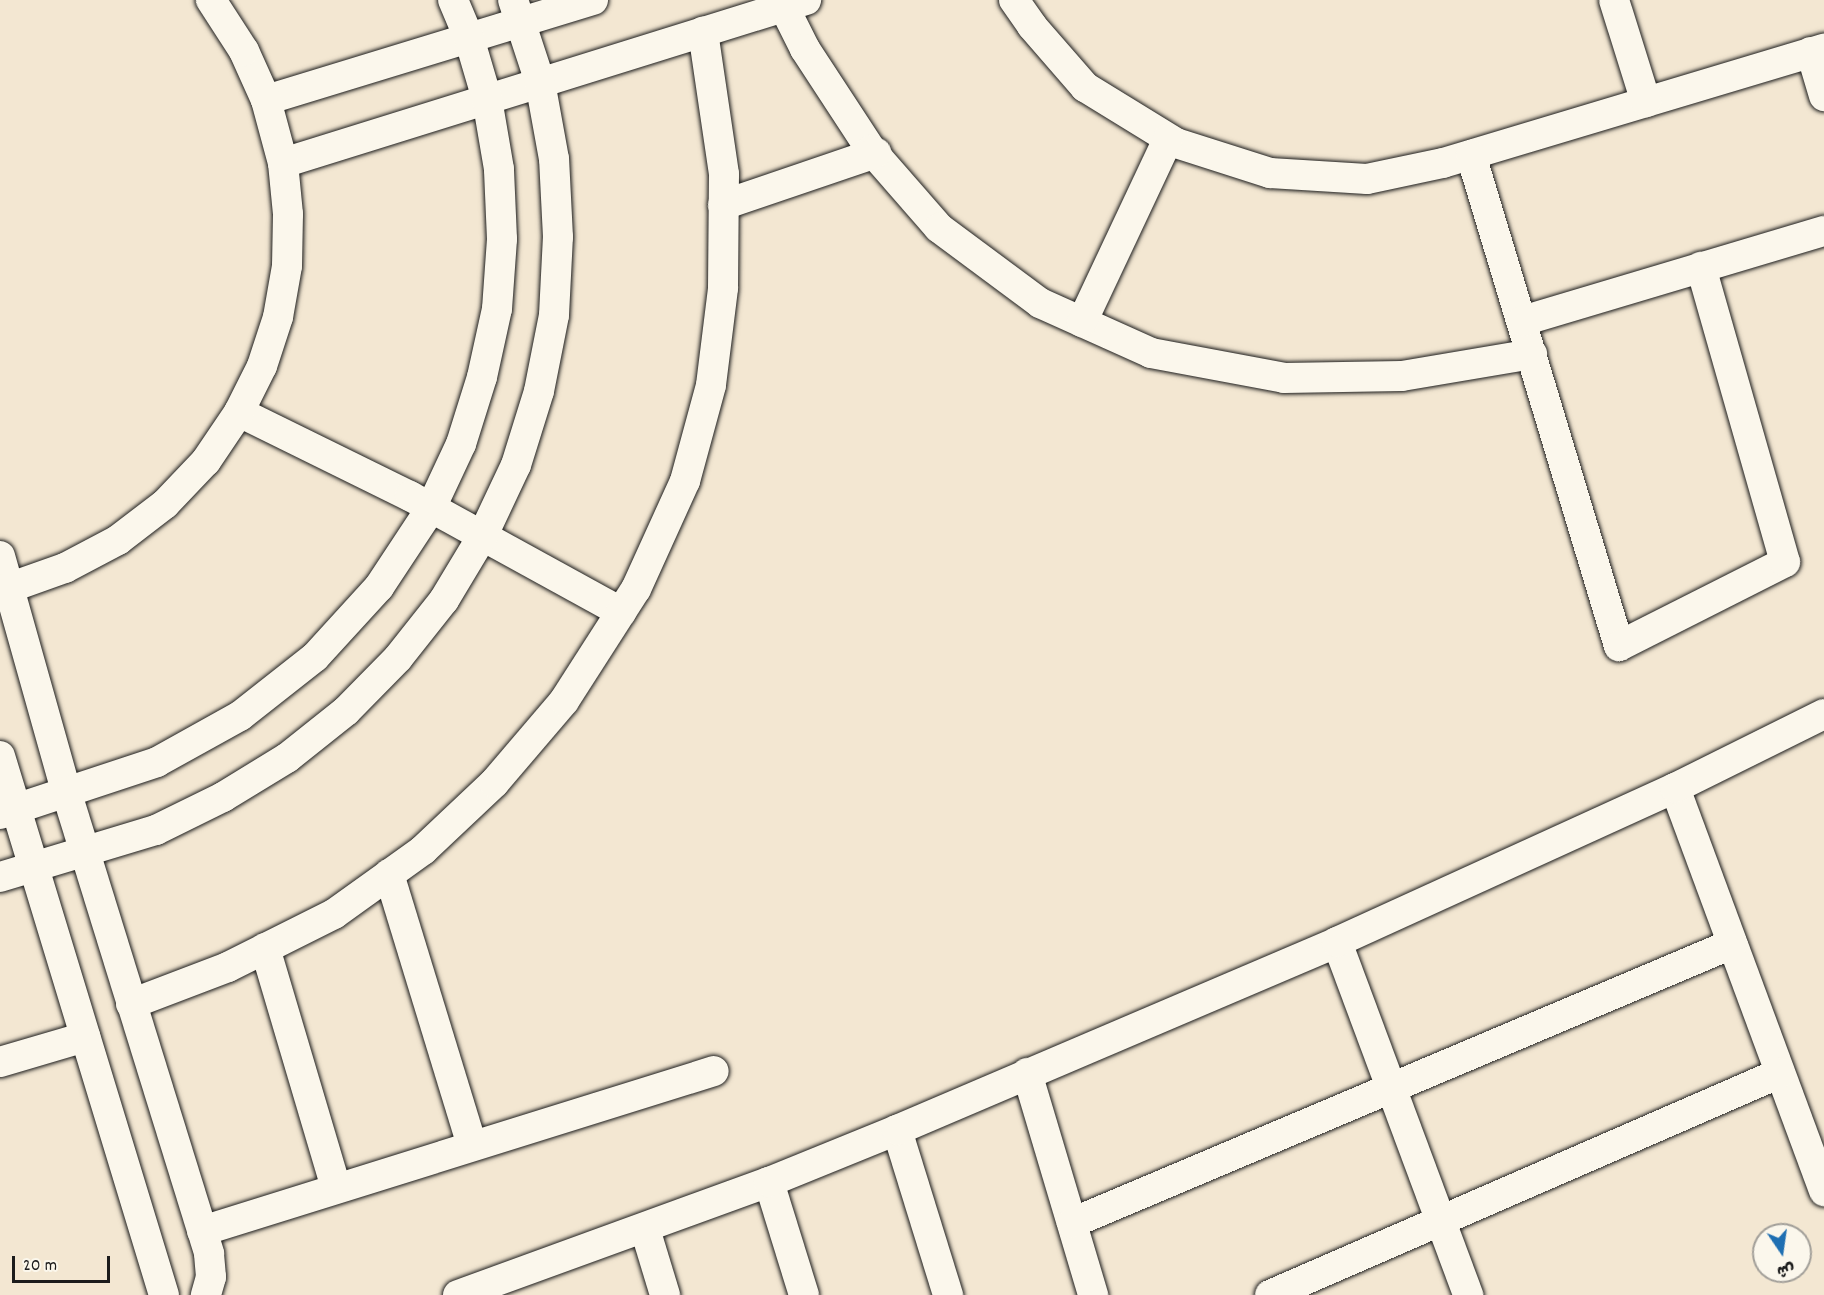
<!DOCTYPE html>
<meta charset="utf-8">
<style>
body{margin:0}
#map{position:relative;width:1824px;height:1295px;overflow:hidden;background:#f3e7d2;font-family:Dekko,"Playpen Sans Arabic",sans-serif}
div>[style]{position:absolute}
.roads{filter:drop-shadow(0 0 2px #1c1c1c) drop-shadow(0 0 2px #1c1c1c)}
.street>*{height:30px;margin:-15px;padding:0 15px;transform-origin:15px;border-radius:15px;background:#fbf7ec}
span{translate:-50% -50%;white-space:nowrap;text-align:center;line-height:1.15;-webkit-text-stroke:4.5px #fbf7ec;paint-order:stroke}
.north{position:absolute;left:1752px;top:1223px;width:60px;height:60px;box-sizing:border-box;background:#fbf7ec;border:2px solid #a29f99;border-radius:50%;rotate:167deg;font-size:16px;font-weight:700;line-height:24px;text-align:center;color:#1c1c1c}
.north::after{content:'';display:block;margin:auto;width:21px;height:27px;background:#1f6fb2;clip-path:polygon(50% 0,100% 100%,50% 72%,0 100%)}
.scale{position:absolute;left:12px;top:1256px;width:98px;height:27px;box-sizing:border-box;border:3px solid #1c1c1c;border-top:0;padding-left:8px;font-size:18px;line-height:21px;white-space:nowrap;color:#1c1c1c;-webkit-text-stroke:4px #fbf7ec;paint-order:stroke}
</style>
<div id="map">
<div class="roads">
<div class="street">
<div style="left:1014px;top:0;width:32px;rotate:55deg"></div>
<div style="left:1032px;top:26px;width:81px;rotate:49deg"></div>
<div style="left:1085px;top:87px;width:107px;rotate:31.6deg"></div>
<div style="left:1176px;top:143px;width:99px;rotate:17.7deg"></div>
<div style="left:1270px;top:173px;width:97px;rotate:3.5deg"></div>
<div style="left:1367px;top:179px;width:78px;rotate:-11.9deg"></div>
<div style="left:1443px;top:163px;width:398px;rotate:-16.7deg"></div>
<div style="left:1614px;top:0;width:107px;rotate:72.6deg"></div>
<div style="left:784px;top:7px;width:47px;rotate:63.4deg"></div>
<div style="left:805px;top:49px;width:121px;rotate:56.8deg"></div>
<div style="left:871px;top:150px;width:103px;rotate:48.9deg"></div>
<div style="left:939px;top:228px;width:126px;rotate:36.6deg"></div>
<div style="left:1040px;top:303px;width:122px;rotate:24.2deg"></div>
<div style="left:1151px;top:353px;width:135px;rotate:10.6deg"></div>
<div style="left:1284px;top:378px;width:118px;rotate:-1deg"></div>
<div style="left:1402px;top:376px;width:132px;rotate:-9.6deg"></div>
<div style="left:1811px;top:52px;width:46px;rotate:73.5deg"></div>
<div style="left:266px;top:100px;width:342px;rotate:-17deg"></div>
<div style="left:1471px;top:155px;width:513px;rotate:73.23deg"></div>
<div style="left:1619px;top:646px;width:186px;rotate:-26.8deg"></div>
<div style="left:1785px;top:562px;width:307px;rotate:-105.9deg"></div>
<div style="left:283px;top:163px;width:548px;rotate:-17.31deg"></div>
<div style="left:723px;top:205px;width:162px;rotate:-18.8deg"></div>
<div style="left:1522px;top:321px;width:315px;rotate:-16.6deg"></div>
<div style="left:1082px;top:322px;width:202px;rotate:-64.8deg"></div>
<div style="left:239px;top:412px;width:191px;rotate:26.2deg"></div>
<div style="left:410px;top:496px;width:241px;rotate:28.8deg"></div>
<div style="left:0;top:556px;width:247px;rotate:74.3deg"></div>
<div style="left:67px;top:794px;width:481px;rotate:72.8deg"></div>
<div style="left:209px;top:1254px;width:23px;rotate:85deg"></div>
<div style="left:211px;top:1277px;width:19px;rotate:106deg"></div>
<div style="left:0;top:591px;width:69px;rotate:-19.5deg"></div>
<div style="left:65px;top:568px;width:60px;rotate:-27.8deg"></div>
<div style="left:118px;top:540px;width:59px;rotate:-37.5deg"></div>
<div style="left:165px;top:504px;width:59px;rotate:-46.4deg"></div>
<div style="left:206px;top:461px;width:59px;rotate:-56deg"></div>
<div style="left:239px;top:412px;width:51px;rotate:-63.4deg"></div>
<div style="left:262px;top:366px;width:52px;rotate:-71.9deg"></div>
<div style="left:278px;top:317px;width:52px;rotate:-80deg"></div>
<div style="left:287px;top:266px;width:52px;rotate:-88.9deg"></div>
<div style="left:288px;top:214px;width:51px;rotate:-95.6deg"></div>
<div style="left:283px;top:163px;width:65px;rotate:-105.1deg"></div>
<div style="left:266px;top:100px;width:54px;rotate:-114.2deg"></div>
<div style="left:244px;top:51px;width:61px;rotate:-122.9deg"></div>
<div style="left:0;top:756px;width:563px;rotate:73.08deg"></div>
<div style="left:1675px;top:788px;width:430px;rotate:69.7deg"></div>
<div style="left:0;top:814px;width:165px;rotate:-18.3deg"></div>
<div style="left:157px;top:762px;width:95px;rotate:-29deg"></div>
<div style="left:240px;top:716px;width:95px;rotate:-38.2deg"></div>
<div style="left:315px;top:657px;width:95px;rotate:-47.6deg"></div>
<div style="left:379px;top:587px;width:95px;rotate:-56.6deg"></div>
<div style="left:431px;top:508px;width:71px;rotate:-64.9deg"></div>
<div style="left:461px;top:444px;width:70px;rotate:-72.6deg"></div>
<div style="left:482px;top:377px;width:70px;rotate:-77.6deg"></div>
<div style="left:497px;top:309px;width:70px;rotate:-85.9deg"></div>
<div style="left:502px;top:239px;width:70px;rotate:-92.5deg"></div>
<div style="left:499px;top:169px;width:71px;rotate:-99.7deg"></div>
<div style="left:487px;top:99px;width:64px;rotate:-106.4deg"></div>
<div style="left:469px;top:38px;width:41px;rotate:-112.8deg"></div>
<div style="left:389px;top:874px;width:284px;rotate:73deg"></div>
<div style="left:0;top:877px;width:163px;rotate:-16.8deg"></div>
<div style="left:156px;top:830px;width:75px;rotate:-26.2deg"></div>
<div style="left:223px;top:797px;width:75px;rotate:-31.4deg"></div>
<div style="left:287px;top:758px;width:75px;rotate:-38.5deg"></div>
<div style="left:346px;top:711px;width:74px;rotate:-45.5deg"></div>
<div style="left:398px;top:658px;width:74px;rotate:-51.6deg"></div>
<div style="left:444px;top:600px;width:76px;rotate:-59deg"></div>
<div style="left:483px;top:535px;width:77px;rotate:-64.8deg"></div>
<div style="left:516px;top:465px;width:77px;rotate:-72.7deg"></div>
<div style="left:539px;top:391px;width:77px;rotate:-78.8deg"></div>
<div style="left:554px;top:315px;width:78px;rotate:-87.1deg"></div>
<div style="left:558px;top:237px;width:78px;rotate:-92.9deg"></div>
<div style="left:554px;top:159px;width:78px;rotate:-100.3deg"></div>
<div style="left:540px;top:82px;width:86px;rotate:-108.2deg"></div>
<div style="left:1337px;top:942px;width:377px;rotate:69.6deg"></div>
<div style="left:265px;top:948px;width:249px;rotate:73.5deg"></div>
<div style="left:131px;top:1004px;width:104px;rotate:-20.9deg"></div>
<div style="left:228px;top:967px;width:119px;rotate:-26.6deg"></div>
<div style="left:334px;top:914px;width:110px;rotate:-35.7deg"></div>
<div style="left:423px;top:850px;width:98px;rotate:-43.3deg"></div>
<div style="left:494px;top:783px;width:108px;rotate:-49.5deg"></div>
<div style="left:564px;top:701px;width:133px;rotate:-57.3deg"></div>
<div style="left:636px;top:589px;width:119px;rotate:-65.6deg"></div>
<div style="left:685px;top:481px;width:99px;rotate:-74.8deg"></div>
<div style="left:711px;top:385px;width:98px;rotate:-82.9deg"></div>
<div style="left:723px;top:288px;width:114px;rotate:-89.5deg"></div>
<div style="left:724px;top:174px;width:144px;rotate:-98.4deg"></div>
<div style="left:0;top:1062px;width:89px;rotate:-16.4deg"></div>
<div style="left:1027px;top:1073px;width:232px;rotate:73.4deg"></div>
<div style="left:897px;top:1130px;width:173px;rotate:72.8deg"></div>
<div style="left:769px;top:1182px;width:118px;rotate:72.8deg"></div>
<div style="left:1072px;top:1223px;width:717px;rotate:-22.92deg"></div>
<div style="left:645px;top:1229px;width:69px;rotate:73.1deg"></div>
<div style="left:202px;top:1231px;width:536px;rotate:-17.35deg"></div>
<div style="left:458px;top:1295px;width:331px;rotate:-20deg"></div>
<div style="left:769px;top:1182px;width:138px;rotate:-22.1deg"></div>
<div style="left:897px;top:1130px;width:478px;rotate:-23.1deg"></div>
<div style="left:1337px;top:942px;width:371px;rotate:-24.5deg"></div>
<div style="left:1675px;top:788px;width:166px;rotate:-26.4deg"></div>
<div style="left:1270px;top:1295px;width:556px;rotate:-23.52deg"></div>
</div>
</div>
<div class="north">ش</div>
<div class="scale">20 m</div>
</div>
